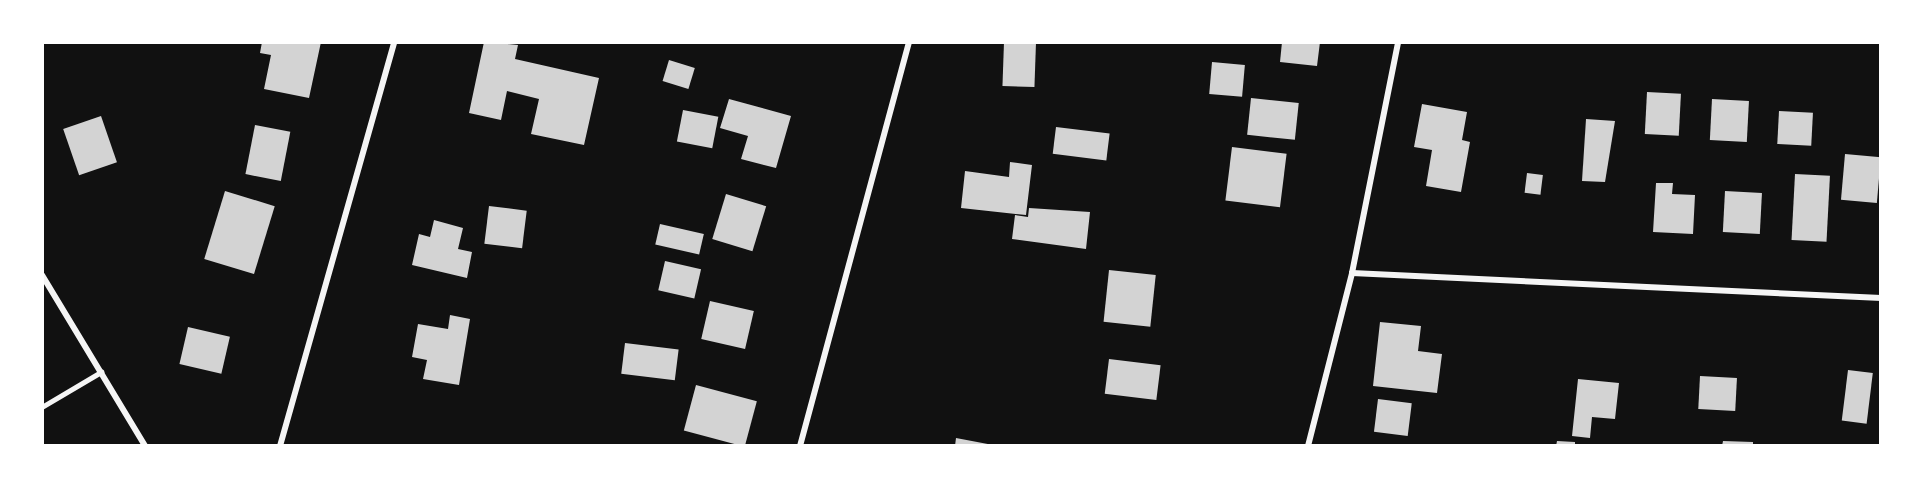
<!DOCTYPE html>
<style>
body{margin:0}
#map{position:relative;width:1923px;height:488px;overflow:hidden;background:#111;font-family:"Times New Roman",serif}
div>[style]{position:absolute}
.building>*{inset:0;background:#d3d3d3;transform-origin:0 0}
.service>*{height:4.5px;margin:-2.25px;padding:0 2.25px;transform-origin:2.25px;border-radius:2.25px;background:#f5f5f5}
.minor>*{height:6px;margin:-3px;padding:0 3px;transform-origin:3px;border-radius:3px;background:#f5f5f5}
span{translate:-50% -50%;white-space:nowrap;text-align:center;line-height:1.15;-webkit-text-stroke:4.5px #fff;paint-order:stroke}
.frame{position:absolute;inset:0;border:44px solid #fff;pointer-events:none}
</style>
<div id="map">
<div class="building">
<div style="clip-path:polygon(262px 42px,321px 42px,309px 98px,264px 89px,271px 55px,260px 53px)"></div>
<div style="clip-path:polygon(484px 42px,518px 45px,515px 59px,599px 78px,584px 145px,531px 134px,539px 99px,507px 91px,501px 120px,469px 113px)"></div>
<div style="left:1004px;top:42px;width:32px;height:44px;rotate:2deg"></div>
<div style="clip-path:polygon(1282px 42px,1320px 42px,1317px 66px,1280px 62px)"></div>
<div style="left:669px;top:60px;width:27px;height:22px;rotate:17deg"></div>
<div style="left:1212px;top:62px;width:33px;height:32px;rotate:5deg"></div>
<div style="left:1647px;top:92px;width:34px;height:42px;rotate:3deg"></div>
<div style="left:1251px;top:98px;width:48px;height:37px;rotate:6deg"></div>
<div style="clip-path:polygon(729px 99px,791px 116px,776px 168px,741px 159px,748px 136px,720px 128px)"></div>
<div style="left:1712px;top:99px;width:37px;height:41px;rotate:3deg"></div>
<div style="clip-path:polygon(1422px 104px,1467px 112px,1462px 140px,1470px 142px,1461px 192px,1426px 186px,1432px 150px,1414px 147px)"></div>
<div style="left:683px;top:110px;width:36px;height:32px;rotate:11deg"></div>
<div style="left:1779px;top:111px;width:34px;height:33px;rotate:3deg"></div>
<div style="left:101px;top:116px;width:49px;height:40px;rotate:71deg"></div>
<div style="clip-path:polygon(1586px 119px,1615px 121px,1605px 182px,1582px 181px)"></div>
<div style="left:255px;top:125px;width:36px;height:50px;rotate:11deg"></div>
<div style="left:1056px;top:127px;width:54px;height:27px;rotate:7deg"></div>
<div style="left:1232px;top:147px;width:55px;height:54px;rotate:7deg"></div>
<div style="left:1845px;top:154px;width:36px;height:46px;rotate:5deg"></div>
<div style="clip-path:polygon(1010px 162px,1032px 165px,1026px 215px,961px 208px,965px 171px,1009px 177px)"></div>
<div style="left:1527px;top:173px;width:16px;height:20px;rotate:7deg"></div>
<div style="left:1795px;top:174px;width:35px;height:66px;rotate:3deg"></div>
<div style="clip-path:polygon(1656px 183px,1673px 183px,1672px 194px,1695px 195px,1693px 234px,1653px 232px)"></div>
<div style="left:225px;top:191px;width:52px;height:71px;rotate:17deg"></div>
<div style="left:1725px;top:191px;width:37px;height:41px;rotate:3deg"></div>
<div style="left:726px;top:194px;width:42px;height:47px;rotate:17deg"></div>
<div style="left:489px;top:206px;width:38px;height:38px;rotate:7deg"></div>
<div style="clip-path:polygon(1029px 208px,1090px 212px,1086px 249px,1012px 239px,1015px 215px,1028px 217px)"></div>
<div style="clip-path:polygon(434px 220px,463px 228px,458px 249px,472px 252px,467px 278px,412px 265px,419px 234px,430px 237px)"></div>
<div style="left:660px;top:224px;width:45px;height:21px;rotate:13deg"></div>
<div style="left:665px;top:261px;width:37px;height:30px;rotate:13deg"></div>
<div style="left:1109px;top:270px;width:47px;height:52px;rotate:6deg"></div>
<div style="left:710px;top:301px;width:45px;height:39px;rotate:13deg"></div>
<div style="clip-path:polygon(450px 315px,470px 319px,459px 385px,423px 379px,427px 360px,412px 357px,418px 324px,448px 329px)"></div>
<div style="clip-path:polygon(1380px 322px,1421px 326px,1418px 351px,1442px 354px,1437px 393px,1373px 386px)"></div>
<div style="left:188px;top:327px;width:43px;height:38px;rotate:13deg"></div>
<div style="left:625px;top:343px;width:54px;height:31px;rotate:7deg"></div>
<div style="left:1109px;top:359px;width:52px;height:35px;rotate:7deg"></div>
<div style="left:1848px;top:370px;width:25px;height:51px;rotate:7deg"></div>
<div style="left:1700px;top:376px;width:37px;height:33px;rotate:3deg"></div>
<div style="clip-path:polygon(1578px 379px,1619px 383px,1615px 419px,1592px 417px,1590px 438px,1572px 436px)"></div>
<div style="left:696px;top:385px;width:63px;height:47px;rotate:15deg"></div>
<div style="left:1378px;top:399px;width:34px;height:33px;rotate:7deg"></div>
<div style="clip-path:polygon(956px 438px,993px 445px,993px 446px,955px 446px)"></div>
<div style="clip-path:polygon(1557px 441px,1575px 442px,1575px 446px,1556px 446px)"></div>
<div style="clip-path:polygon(1723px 441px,1753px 442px,1753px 446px,1722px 446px)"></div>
</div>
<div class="service">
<div style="left:42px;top:407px;width:69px;rotate:-30.7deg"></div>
</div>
<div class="minor">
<div style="left:1352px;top:273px;width:530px;rotate:2.71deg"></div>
<div style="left:42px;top:275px;width:200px;rotate:58.9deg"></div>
<div style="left:280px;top:446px;width:420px;rotate:-74.2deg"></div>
<div style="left:800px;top:446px;width:418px;rotate:-74.9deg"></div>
<div style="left:1308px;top:446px;width:179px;rotate:-75.7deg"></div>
<div style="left:1352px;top:273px;width:236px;rotate:-78.7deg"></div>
</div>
<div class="frame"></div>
</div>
